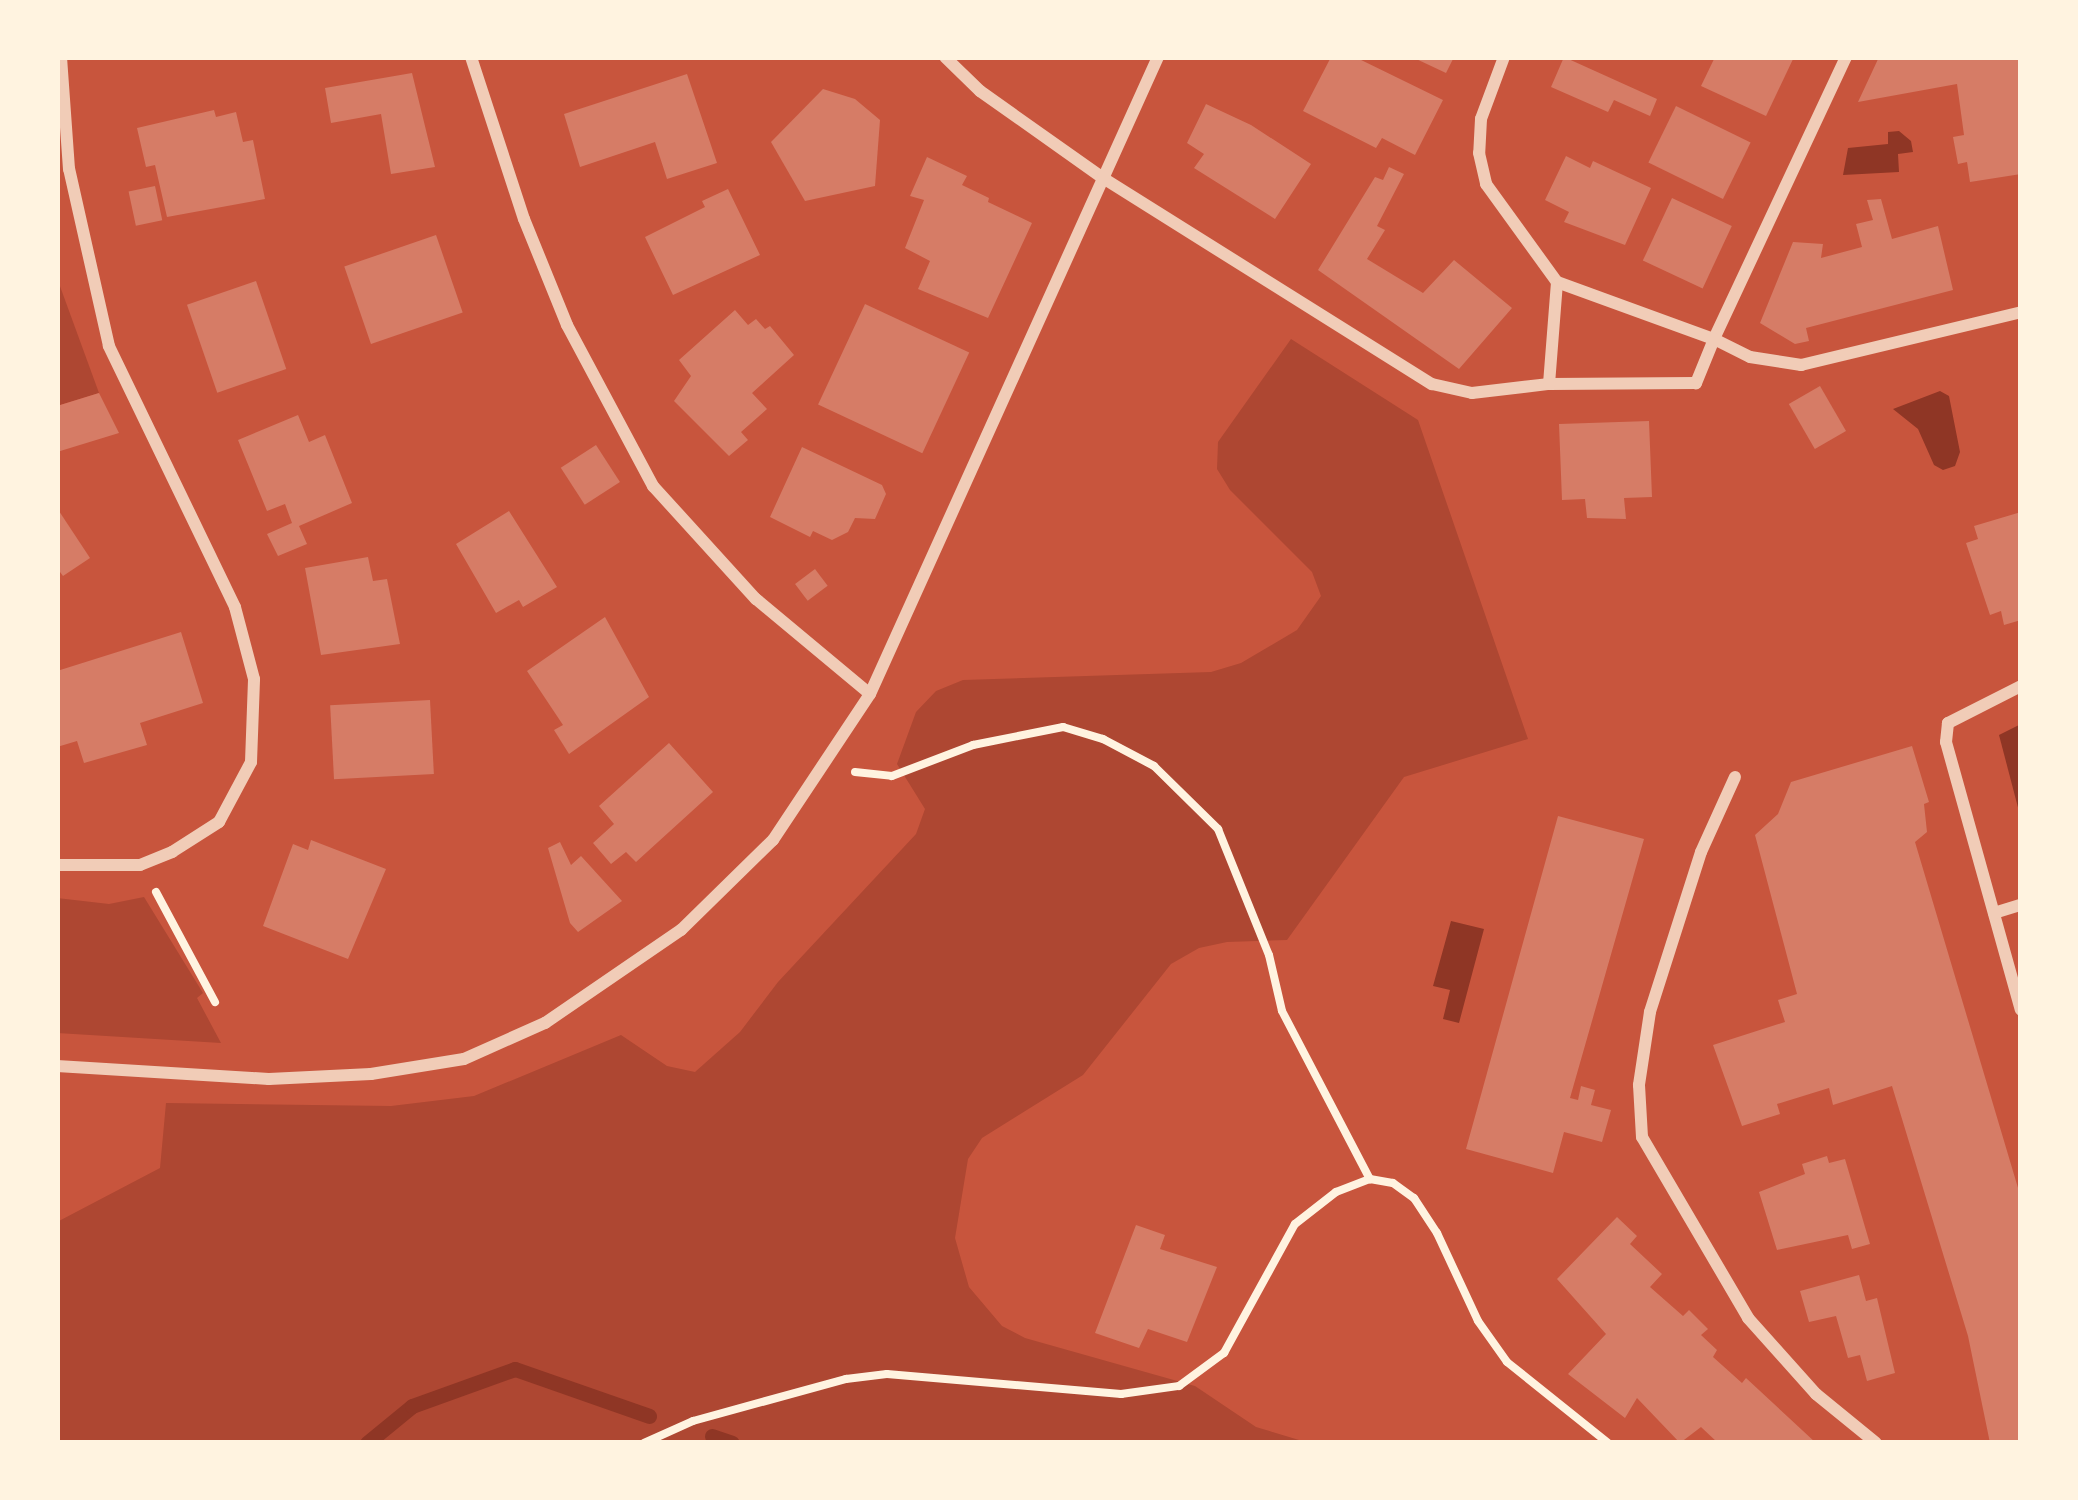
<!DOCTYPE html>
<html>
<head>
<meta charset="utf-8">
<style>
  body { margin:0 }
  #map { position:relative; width:2078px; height:1500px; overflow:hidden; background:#c8553d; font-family:Karla,sans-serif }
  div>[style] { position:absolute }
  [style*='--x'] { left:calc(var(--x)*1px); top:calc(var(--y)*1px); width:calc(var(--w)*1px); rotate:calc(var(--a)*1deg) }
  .green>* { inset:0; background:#ae4732 }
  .water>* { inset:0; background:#8f3625 }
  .stream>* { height:15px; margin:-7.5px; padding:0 7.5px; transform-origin:7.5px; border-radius:7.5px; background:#8f3625 }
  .building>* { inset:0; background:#d67c66; transform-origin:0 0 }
  .path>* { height:8px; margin:-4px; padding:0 4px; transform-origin:4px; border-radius:4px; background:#fff3e0 }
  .minor>* { height:12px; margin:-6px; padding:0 6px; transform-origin:6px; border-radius:6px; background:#f1ccb7 }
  span { translate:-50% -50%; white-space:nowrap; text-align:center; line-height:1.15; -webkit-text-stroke:9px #fff3e0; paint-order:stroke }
  .frame { position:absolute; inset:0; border:60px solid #fff3e0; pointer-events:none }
</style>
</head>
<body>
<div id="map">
  <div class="green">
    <div style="clip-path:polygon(57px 278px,99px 393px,57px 406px)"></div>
    <div style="clip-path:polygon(1291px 339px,1418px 420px,1528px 739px,1404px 777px,1287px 940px,1227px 942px,1199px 948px,1171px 964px,1083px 1075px,982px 1138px,968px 1159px,955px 1238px,969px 1287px,1002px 1326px,1025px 1338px,1195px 1386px,1256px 1427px,1309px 1443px,57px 1443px,57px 1222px,160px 1168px,166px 1103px,391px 1106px,474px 1096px,621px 1035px,667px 1066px,695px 1072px,740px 1032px,778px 982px,916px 834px,925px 809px,897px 764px,916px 712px,936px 691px,963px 680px,1211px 672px,1241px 663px,1297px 630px,1321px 596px,1312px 572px,1230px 490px,1217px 469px,1218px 442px)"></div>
    <div style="clip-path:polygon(144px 897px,203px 993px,197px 998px,221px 1043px,57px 1033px,57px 898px,109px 904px)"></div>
  </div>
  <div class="water">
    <div style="clip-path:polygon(1899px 131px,1911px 141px,1913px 152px,1898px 154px,1899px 172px,1843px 175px,1848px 148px,1888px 144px,1888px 132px)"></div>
    <div style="clip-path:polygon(1940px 391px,1949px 396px,1960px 452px,1955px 466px,1943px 470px,1934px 465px,1918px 429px,1893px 409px)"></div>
    <div style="clip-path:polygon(2021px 724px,2021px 819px,1999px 735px)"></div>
    <div style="clip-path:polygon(1451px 921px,1484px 929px,1459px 1023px,1443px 1019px,1450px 990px,1433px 986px)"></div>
  </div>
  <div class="stream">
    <div style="--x:712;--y:1436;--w:21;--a:19"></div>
    <div style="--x:367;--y:1443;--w:58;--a:-39.4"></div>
    <div style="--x:412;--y:1406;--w:109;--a:-19.8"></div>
    <div style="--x:515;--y:1369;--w:142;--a:19.3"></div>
  </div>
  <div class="building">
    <div style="clip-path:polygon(1331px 57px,1355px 57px,1443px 100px,1415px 155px,1382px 138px,1376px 148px,1303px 111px)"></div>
    <div style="clip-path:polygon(1412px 57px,1454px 57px,1446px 73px)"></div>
    <div style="clip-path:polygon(1564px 57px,1657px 99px,1650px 116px,1614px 100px,1608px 112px,1551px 87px)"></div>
    <div style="clip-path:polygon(1715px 57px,1794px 57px,1766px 116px,1701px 86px)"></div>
    <div style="clip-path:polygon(1879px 57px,2021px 57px,2021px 174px,1970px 182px,1967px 162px,1958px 164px,1953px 137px,1964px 135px,1957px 84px,1858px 102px)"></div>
    <div style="clip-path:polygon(412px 73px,435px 167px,391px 174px,381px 114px,331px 123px,325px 88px)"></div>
    <div style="clip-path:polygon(687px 74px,717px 163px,667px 179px,655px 142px,580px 167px,564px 114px)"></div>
    <div style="clip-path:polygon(823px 89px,855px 99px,880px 120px,875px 186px,805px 201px,771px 142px)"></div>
    <div style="clip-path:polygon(1206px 104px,1251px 125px,1311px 164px,1275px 219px,1194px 168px,1204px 154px,1187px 143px)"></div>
    <div style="left:1676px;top:106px;width:83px;height:63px;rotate:26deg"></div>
    <div style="clip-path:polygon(214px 110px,216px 117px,236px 112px,243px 142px,253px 140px,265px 199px,167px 217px,155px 165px,146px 167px,137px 128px)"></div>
    <div style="clip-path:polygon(1566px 156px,1590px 168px,1593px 161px,1651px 188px,1625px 245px,1564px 222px,1569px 212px,1545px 200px)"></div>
    <div style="clip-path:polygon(927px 157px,967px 176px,962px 185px,989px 198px,988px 202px,1032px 223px,988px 318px,918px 289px,930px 261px,905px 248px,924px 200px,910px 196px)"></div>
    <div style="clip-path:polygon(1389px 167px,1404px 174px,1377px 226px,1385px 230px,1367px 259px,1423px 293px,1454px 260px,1512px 308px,1459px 369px,1318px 270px,1375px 177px,1383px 180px)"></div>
    <div style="left:155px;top:186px;width:35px;height:27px;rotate:78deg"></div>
    <div style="clip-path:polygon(728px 189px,760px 255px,673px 295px,645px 237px,705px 207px,702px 201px)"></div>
    <div style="left:1672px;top:198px;width:66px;height:69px;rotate:25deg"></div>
    <div style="clip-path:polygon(1881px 199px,1892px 239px,1938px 226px,1953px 290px,1806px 328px,1809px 341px,1795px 344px,1760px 323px,1793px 242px,1823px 244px,1821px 258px,1862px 247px,1856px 224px,1873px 220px,1867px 200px)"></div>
    <div style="left:436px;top:235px;width:82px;height:97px;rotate:71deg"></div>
    <div style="left:256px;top:281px;width:93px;height:73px;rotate:71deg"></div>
    <div style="left:865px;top:304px;width:115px;height:111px;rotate:25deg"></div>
    <div style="clip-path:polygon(735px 310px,748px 325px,756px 319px,765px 329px,770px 326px,794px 355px,752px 393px,767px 409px,741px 432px,748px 440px,729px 456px,674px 401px,691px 376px,679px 360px)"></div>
    <div style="left:1820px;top:386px;width:52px;height:36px;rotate:60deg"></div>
    <div style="clip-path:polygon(99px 393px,119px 433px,57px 452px,57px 406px)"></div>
    <div style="clip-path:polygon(298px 415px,309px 442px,325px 435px,352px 503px,299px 526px,307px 544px,278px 556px,267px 534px,292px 523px,285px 504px,267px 511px,238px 440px)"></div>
    <div style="clip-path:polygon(1649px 421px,1652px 497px,1624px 498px,1626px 519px,1587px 518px,1585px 499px,1562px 500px,1559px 424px)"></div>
    <div style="left:596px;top:445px;width:44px;height:42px;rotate:57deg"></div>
    <div style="clip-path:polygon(802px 447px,882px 485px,886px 494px,875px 519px,855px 518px,848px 532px,832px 540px,813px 531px,810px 537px,770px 517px)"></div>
    <div style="clip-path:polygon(57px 508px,90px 558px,63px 576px,57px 568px)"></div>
    <div style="clip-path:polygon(509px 511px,557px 587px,523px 607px,519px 600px,496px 613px,456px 544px)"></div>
    <div style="clip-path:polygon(2021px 512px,2021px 620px,2004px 625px,2001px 611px,1990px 615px,1966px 543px,1978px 539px,1974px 526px)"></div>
    <div style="clip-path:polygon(368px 557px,373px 581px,387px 579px,400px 644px,321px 655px,305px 568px)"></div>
    <div style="left:815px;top:569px;width:21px;height:25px;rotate:53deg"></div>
    <div style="clip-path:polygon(605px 617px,649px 697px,569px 754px,554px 730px,563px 725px,527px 671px)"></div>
    <div style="clip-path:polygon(181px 632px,203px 703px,140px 723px,147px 745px,84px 763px,77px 741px,57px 747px,57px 671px)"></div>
    <div style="left:430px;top:700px;width:74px;height:100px;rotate:87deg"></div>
    <div style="clip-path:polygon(669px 743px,713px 792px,636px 862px,626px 852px,611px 864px,593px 843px,614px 824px,599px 806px)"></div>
    <div style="clip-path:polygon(1912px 746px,1929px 802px,1924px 804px,1927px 832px,1915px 842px,2021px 1198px,2021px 1443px,1990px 1443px,1968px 1336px,1892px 1086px,1833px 1105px,1829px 1088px,1777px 1104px,1780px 1114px,1742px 1126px,1713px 1045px,1785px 1022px,1778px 1000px,1797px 994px,1755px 835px,1778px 814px,1791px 782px)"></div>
    <div style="clip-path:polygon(1558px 816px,1644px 839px,1570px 1098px,1578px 1100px,1581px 1086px,1595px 1090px,1591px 1105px,1611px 1110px,1602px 1142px,1564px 1132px,1553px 1173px,1466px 1149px)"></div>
    <div style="clip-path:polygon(311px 840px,386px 869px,348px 959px,263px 926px,293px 844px,308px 850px)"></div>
    <div style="clip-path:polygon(560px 842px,571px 865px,581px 856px,622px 901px,578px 932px,570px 923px,548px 848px)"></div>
    <div style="clip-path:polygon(1827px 1156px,1829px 1163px,1845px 1159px,1870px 1244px,1852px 1249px,1848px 1235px,1777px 1250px,1759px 1192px,1805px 1174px,1802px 1164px)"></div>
    <div style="clip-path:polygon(1617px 1217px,1637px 1236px,1630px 1244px,1662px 1274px,1650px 1287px,1683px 1316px,1689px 1310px,1708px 1329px,1701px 1335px,1717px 1350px,1713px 1357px,1742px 1383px,1746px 1378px,1816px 1443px,1718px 1443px,1701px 1427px,1680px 1443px,1637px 1398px,1625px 1418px,1568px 1374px,1606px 1334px,1557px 1279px)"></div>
    <div style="clip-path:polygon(1136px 1225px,1165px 1235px,1160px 1249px,1217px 1267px,1187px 1342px,1148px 1329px,1139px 1348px,1095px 1333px)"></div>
    <div style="clip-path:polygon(1859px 1275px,1866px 1301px,1877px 1298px,1895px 1373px,1867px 1381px,1860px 1355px,1848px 1358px,1836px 1316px,1809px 1322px,1800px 1291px)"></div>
  </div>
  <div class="path">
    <div style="--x:855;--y:772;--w:37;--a:6"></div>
    <div style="--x:892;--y:776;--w:87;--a:-20.9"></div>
    <div style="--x:973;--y:745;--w:92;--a:-11.3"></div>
    <div style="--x:1063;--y:727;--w:42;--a:16.7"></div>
    <div style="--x:1103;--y:739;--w:58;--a:27.9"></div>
    <div style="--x:1154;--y:766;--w:90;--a:44.5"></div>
    <div style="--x:1218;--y:829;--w:136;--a:68"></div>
    <div style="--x:1269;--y:955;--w:57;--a:76.9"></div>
    <div style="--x:1282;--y:1011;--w:190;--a:62.4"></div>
    <div style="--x:156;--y:892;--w:125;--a:61.8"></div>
    <div style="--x:644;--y:1443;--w:54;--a:-24.2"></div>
    <div style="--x:693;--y:1421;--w:159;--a:-15.4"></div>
    <div style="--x:846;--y:1379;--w:41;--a:-7"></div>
    <div style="--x:887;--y:1374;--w:235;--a:4.9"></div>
    <div style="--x:1121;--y:1394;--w:59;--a:-7.9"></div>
    <div style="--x:1179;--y:1386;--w:56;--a:-36.3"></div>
    <div style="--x:1224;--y:1353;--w:147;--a:-61.2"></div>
    <div style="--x:1295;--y:1224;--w:52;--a:-38"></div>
    <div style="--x:1336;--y:1192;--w:36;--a:-21"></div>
    <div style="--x:1370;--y:1179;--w:23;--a:10"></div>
    <div style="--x:1393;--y:1183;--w:26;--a:36"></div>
    <div style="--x:1414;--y:1198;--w:42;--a:56.7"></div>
    <div style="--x:1437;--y:1233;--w:97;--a:65"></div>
    <div style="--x:1478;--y:1321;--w:50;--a:54.7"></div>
    <div style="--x:1507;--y:1362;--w:129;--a:38.7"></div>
  </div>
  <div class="minor">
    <div style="--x:471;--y:57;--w:170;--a:71.9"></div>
    <div style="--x:524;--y:219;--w:114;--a:67.9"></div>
    <div style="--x:567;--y:325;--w:183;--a:61.9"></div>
    <div style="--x:653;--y:486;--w:153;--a:47.7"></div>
    <div style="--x:756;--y:599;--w:148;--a:39.8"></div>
    <div style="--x:945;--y:57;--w:49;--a:44.2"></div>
    <div style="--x:980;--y:91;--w:151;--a:35.3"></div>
    <div style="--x:1103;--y:178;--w:388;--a:32.1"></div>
    <div style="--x:1432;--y:384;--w:41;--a:12.7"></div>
    <div style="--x:1472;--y:393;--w:78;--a:-6.7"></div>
    <div style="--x:1504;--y:57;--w:66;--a:110.4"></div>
    <div style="--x:1481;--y:119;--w:34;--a:93"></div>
    <div style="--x:1479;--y:153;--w:32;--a:77"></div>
    <div style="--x:1486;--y:184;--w:121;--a:54.1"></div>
    <div style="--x:1846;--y:57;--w:311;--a:115.1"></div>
    <div style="--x:1714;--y:339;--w:40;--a:26.6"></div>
    <div style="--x:1750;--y:357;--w:52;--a:8.9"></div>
    <div style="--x:1801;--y:365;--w:226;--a:-13.5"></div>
    <div style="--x:1557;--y:282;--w:167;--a:20"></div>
    <div style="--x:1714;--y:339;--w:48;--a:112.2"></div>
    <div style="--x:1696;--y:383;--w:147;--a:179.6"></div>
    <div style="--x:1549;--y:384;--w:102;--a:-85.5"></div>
    <div style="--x:2021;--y:686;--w:82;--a:153.1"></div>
    <div style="--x:1948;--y:723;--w:19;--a:96"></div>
    <div style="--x:1946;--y:742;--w:278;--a:74.4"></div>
    <div style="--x:1735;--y:777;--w:82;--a:114.4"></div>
    <div style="--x:1701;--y:852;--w:168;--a:107.7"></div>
    <div style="--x:1650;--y:1012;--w:74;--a:98.6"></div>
    <div style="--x:1639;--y:1085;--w:52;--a:86.7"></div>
    <div style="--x:1642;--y:1137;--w:210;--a:59.6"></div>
    <div style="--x:1748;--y:1318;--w:102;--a:48.2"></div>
    <div style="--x:1816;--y:1394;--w:77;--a:39.2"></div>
    <div style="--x:57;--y:865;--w:83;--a:0"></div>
    <div style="--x:140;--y:865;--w:35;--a:-22"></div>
    <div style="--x:172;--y:852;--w:56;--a:-32.6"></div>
    <div style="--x:219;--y:822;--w:68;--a:-61.9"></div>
    <div style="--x:251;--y:762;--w:83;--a:-87.9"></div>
    <div style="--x:254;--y:679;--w:74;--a:-104.8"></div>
    <div style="--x:235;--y:607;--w:290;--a:-115.8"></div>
    <div style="--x:109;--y:346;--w:181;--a:-102.7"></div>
    <div style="--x:69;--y:169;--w:112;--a:-94.1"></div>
    <div style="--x:1994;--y:913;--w:28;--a:-17"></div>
    <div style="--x:57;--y:1066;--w:212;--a:3.5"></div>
    <div style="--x:269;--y:1079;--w:102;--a:-2.8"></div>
    <div style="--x:371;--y:1074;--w:94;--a:-9.2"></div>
    <div style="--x:464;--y:1059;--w:89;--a:-24"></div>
    <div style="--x:545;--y:1023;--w:165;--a:-34.4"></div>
    <div style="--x:681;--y:930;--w:129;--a:-44.4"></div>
    <div style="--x:773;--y:840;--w:175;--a:-56.4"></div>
    <div style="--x:870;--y:694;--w:699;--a:-65.67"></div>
  </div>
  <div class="frame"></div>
</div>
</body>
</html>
